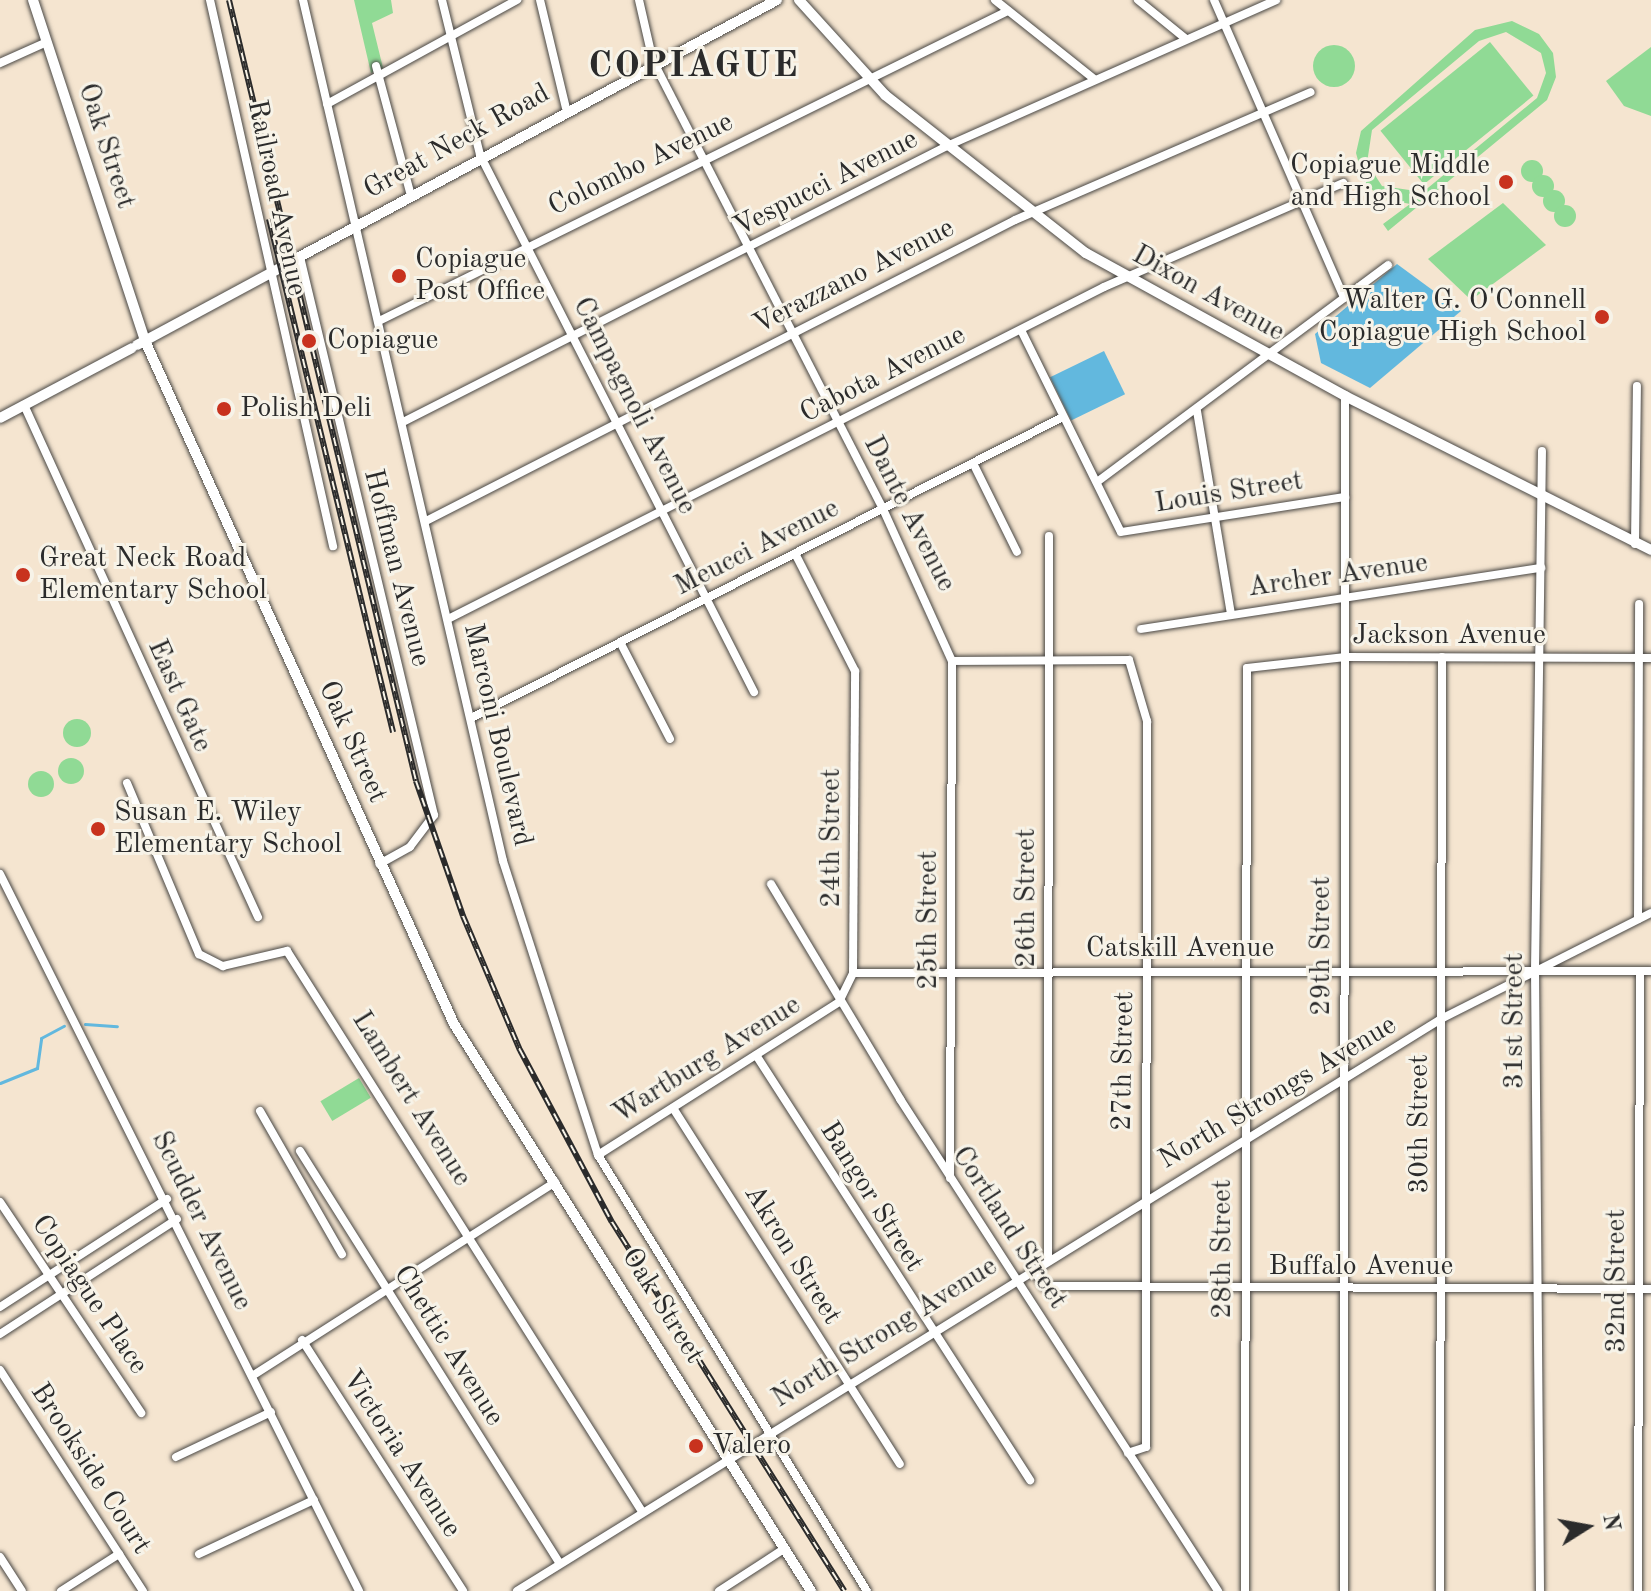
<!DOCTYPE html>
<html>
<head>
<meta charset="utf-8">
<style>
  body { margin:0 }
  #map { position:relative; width:1651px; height:1591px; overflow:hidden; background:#f5e5d0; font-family:"Old Standard TT",serif }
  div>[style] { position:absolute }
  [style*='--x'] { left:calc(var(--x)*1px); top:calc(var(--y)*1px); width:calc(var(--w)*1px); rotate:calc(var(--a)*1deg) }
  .green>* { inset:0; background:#90da95; transform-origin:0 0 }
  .round { border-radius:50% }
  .water>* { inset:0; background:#62b8de; transform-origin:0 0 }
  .stream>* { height:3px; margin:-1.5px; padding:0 1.5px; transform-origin:1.5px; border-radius:1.5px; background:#62b8de }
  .roads { filter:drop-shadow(0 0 2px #494744) drop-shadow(0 0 2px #494744) }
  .minor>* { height:8px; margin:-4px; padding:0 4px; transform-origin:4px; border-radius:4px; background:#fff }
  .major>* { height:10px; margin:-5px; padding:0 5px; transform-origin:5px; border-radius:5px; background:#fff }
  .rail>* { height:6px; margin-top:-3px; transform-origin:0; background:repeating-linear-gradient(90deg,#f7f3e8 0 9px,#2b2b2b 0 18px); box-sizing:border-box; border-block:2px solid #2b2b2b }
  .dots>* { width:22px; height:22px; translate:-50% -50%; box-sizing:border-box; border:4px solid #f7f3e8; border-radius:50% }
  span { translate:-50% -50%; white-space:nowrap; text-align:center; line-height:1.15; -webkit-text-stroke:6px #f7f3e8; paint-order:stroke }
  .street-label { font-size:28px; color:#2b2b2b }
  .poi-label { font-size:28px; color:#2b2b2b }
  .right { translate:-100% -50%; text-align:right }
  .left { translate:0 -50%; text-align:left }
  .district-label { font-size:36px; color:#2b2b2b; font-weight:700; letter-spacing:2px }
  .north { position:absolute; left:1547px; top:1487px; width:80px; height:80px; -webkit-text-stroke:6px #f7f3e8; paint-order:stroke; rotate:79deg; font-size:22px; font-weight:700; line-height:32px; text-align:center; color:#2b2b2b }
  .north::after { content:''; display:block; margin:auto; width:28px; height:36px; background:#2b2b2b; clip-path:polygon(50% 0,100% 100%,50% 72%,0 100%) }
</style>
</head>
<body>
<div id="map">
  <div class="green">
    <div style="clip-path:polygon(354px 0,391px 0,393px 13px,372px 23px,383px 68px,371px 73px)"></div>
    <div style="clip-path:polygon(evenodd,1512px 21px,1539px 34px,1553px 53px,1556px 77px,1547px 100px,1388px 231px,1383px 224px,1410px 204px,1381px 198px,1364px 182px,1356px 153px,1361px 131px,1475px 30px,1512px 21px,1506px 32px,1541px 53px,1546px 73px,1537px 98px,1423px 192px,1382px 186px,1367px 163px,1372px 130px,1479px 41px,1506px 32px)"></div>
    <div style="left:1490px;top:42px;width:69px;height:141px;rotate:51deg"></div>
    <div class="round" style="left:1313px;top:45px;width:42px;height:42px"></div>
    <div style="clip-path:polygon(1651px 47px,1651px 116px,1624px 106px,1606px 81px)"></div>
    <div class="round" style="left:1521px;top:160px;width:22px;height:22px"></div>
    <div class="round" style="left:1532px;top:175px;width:22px;height:22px"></div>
    <div class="round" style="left:1543px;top:190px;width:22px;height:22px"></div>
    <div style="clip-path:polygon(1503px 203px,1546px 245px,1471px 300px,1428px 259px)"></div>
    <div class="round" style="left:1554px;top:205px;width:22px;height:22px"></div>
    <div class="round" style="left:63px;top:719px;width:28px;height:28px"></div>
    <div class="round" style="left:58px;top:758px;width:26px;height:26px"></div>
    <div class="round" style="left:28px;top:771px;width:26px;height:26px"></div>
    <div style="left:359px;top:1078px;width:23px;height:45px;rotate:59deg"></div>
  </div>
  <div class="water">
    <div style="clip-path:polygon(1397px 264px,1461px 311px,1370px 388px,1321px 363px,1315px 334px)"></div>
    <div style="left:1104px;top:351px;width:48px;height:60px;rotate:64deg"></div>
  </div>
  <div class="stream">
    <div style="--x:85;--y:1024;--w:32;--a:4"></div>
    <div style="--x:0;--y:1083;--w:40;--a:-22"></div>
    <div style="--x:37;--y:1068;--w:30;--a:-82"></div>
    <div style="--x:41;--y:1038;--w:26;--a:-28"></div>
  </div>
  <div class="roads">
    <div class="minor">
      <div style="--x:210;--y:0;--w:560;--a:77.3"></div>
      <div style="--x:303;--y:0;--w:884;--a:76.92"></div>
      <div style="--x:503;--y:861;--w:309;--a:72.1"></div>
      <div style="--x:598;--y:1155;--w:512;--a:58.33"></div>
      <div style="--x:442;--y:0;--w:160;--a:76.2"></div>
      <div style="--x:480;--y:155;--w:603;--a:62.97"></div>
      <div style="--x:540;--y:0;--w:111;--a:76.5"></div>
      <div style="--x:639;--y:0;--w:63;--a:77.1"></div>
      <div style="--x:653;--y:61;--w:504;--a:62.82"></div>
      <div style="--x:883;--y:509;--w:167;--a:65.6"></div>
      <div style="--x:952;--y:661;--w:517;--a:90.22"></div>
      <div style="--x:995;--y:0;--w:127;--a:38.6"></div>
      <div style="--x:1138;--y:0;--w:62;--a:39.1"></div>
      <div style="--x:1214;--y:0;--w:325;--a:66.4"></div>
      <div style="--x:0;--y:63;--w:51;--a:-24.1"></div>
      <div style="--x:376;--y:66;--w:135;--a:74.9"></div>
      <div style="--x:327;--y:104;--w:217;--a:-28.7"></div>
      <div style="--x:300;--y:257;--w:574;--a:76.5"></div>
      <div style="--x:434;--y:815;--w:40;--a:127"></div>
      <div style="--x:410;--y:847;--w:35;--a:151"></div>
      <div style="--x:381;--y:320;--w:699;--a:-26.24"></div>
      <div style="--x:1021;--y:330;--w:225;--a:63.7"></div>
      <div style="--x:1121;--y:532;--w:227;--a:-8.9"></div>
      <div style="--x:24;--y:405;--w:563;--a:65.44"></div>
      <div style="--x:1197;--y:411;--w:206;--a:80.5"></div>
      <div style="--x:403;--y:422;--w:610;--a:-26.9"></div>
      <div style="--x:947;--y:146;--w:360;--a:-23.9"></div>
      <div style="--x:973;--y:463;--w:99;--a:63.7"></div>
      <div style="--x:1097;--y:482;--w:363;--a:-36.7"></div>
      <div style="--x:426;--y:521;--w:661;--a:-27.07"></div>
      <div style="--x:1015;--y:220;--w:322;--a:-23.4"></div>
      <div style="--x:1635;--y:544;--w:158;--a:-89.3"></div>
      <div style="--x:448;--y:619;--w:735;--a:-26.84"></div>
      <div style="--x:1104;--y:287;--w:261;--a:-23.5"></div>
      <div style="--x:1141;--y:629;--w:405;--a:-8.7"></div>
      <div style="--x:620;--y:642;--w:109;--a:62.7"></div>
      <div style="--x:952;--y:661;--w:177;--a:-0.3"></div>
      <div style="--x:1129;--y:660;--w:64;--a:73.6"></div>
      <div style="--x:1147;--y:721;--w:726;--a:90.08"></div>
      <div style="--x:1146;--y:1447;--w:19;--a:162"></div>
      <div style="--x:471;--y:718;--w:664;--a:-26.95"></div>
      <div style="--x:127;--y:783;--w:186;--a:67.2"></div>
      <div style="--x:199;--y:954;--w:27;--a:27"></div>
      <div style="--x:223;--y:966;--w:66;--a:-13.2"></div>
      <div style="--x:287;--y:951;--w:662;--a:57.65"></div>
      <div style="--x:0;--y:874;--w:802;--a:63.4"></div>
      <div style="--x:771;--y:884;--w:251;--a:59"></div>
      <div style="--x:900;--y:1099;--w:586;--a:57.12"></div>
      <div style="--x:1638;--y:919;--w:315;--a:-89.8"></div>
      <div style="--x:853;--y:973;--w:798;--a:-0.14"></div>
      <div style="--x:756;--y:1055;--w:506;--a:57.19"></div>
      <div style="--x:673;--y:1108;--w:422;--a:57.5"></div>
      <div style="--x:260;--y:1111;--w:165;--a:60.2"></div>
      <div style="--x:300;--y:1151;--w:487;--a:57.8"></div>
      <div style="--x:598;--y:1155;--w:285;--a:-32.4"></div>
      <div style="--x:839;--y:1002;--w:32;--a:-64"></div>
      <div style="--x:853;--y:973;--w:302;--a:-89.6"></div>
      <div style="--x:855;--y:671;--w:132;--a:-117"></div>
      <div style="--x:0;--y:1202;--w:254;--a:56.2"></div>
      <div style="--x:1048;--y:1259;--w:723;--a:-89.92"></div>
      <div style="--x:1032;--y:1268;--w:22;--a:56"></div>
      <div style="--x:1044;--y:1286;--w:607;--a:0.28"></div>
      <div style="--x:0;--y:1307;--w:199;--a:-32.9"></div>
      <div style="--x:0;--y:1334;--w:211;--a:-33"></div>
      <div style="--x:302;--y:1340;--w:298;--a:57.3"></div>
      <div style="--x:0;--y:1370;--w:263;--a:57.1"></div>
      <div style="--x:252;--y:1376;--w:360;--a:-32.6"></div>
      <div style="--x:176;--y:1457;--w:105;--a:-25.3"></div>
      <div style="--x:199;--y:1554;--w:127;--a:-25.2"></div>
      <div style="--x:0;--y:1557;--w:40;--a:57.1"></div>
      <div style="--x:61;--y:1591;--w:69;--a:-32.5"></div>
      <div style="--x:517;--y:1591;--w:1087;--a:-31.76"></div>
      <div style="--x:1441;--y:1019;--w:235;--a:-26.8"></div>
      <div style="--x:719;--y:1591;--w:77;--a:-32.9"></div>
      <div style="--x:1245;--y:1591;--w:923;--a:-89.88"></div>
      <div style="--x:1247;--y:668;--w:99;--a:-6.4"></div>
      <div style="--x:1345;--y:657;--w:306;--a:0.2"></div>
      <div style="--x:1344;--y:1591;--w:1195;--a:-89.95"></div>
      <div style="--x:1440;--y:1591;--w:934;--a:-89.88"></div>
      <div style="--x:1540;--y:1591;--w:621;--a:-90.46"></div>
      <div style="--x:1535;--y:970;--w:519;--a:-89.23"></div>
      <div style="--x:1638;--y:1591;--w:620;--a:-89.82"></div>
    </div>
    <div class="major">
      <div style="--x:33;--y:0;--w:359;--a:71.8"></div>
      <div style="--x:145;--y:341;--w:750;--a:65.66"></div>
      <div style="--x:454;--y:1024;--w:670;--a:57.8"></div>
      <div style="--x:799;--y:0;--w:128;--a:47.8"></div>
      <div style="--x:885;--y:95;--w:256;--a:38.2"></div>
      <div style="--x:1086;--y:253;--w:296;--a:28.9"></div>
      <div style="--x:1345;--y:396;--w:343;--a:26.7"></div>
      <div style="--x:290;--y:262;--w:553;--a:-28.28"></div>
      <div style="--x:137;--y:345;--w:165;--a:-28.3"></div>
      <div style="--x:0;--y:418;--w:149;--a:-27.9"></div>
    </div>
  </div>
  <div class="rail">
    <div style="--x:229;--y:0;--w:803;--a:76.53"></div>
    <div style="--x:416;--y:781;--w:143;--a:70.8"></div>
    <div style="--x:463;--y:916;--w:146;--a:67"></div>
    <div style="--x:520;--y:1050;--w:195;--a:61.9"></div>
    <div style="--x:612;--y:1222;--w:436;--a:57.8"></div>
    <div style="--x:269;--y:219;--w:528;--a:76.41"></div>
  </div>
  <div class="dots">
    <div style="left:1506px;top:182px;background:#c8321e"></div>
    <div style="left:399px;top:276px;background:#c8321e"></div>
    <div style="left:1602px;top:317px;background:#c8321e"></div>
    <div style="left:309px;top:341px;background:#c8321e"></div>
    <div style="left:224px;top:409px;background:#c8321e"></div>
    <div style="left:23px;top:575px;background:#c8321e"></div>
    <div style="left:98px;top:829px;background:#c8321e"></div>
    <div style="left:696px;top:1446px;background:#c8321e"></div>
  </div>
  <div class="street-label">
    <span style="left:457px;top:142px;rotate:-29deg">Great Neck Road</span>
    <span style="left:106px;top:146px;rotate:72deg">Oak Street</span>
    <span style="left:641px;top:165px;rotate:-26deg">Colombo Avenue</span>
    <span style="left:826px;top:184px;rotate:-27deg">Vespucci Avenue</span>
    <span style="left:276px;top:198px;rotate:78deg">Railroad Avenue</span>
    <span style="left:854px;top:277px;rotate:-27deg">Verazzano Avenue</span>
    <span style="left:1208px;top:294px;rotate:29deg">Dixon Avenue</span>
    <span style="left:883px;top:375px;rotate:-27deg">Cabota Avenue</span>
    <span style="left:634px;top:406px;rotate:63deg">Campagnoli Avenue</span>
    <span style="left:1229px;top:493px;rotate:-9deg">Louis Street</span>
    <span style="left:909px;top:514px;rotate:63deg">Dante Avenue</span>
    <span style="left:757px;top:548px;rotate:-27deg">Meucci Avenue</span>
    <span style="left:396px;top:568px;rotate:76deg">Hoffman Avenue</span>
    <span style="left:1338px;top:576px;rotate:-8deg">Archer Avenue</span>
    <span style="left:1449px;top:636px">Jackson Avenue</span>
    <span style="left:179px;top:696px;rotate:66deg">East Gate</span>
    <span style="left:497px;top:735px;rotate:77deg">Marconi Boulevard</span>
    <span style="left:352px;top:742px;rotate:66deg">Oak Street</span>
    <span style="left:832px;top:838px;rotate:-90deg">24th Street</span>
    <span style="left:1027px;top:898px;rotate:-90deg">26th Street</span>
    <span style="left:929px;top:920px;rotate:-90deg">25th Street</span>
    <span style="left:1322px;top:946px;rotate:-90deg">29th Street</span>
    <span style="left:1180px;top:949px">Catskill Avenue</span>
    <span style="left:1515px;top:1021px;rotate:-90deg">31st Street</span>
    <span style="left:707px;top:1060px;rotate:-32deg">Wartburg Avenue</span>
    <span style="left:1124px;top:1061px;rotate:-89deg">27th Street</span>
    <span style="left:1278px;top:1093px;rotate:-31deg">North Strongs Avenue</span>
    <span style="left:411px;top:1099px;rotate:58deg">Lambert Avenue</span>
    <span style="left:1420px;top:1124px;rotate:-90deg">30th Street</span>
    <span style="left:871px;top:1197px;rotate:58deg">Bangor Street</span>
    <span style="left:201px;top:1221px;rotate:64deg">Scudder Avenue</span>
    <span style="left:1009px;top:1228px;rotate:57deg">Cortland Street</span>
    <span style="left:1223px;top:1249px;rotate:-90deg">28th Street</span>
    <span style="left:792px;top:1255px;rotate:58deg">Akron Street</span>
    <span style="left:1361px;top:1267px">Buffalo Avenue</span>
    <span style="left:1617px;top:1281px;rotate:-90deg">32nd Street</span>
    <span style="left:89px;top:1295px;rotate:56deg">Copiague Place</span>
    <span style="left:662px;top:1306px;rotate:58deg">Oak Street</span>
    <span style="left:885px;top:1333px;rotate:-32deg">North Strong Avenue</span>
    <span style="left:448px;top:1346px;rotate:58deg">Chettic Avenue</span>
    <span style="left:401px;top:1454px;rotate:57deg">Victoria Avenue</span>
    <span style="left:90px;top:1469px;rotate:57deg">Brookside Court</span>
  </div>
  <div class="poi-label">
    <span class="right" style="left:1490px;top:182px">Copiague Middle<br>and High School</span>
    <span class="left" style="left:415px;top:276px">Copiague<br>Post Office</span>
    <span class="right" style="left:1586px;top:317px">Walter G. O'Connell<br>Copiague High School</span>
    <span class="left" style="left:327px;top:341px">Copiague</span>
    <span class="left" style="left:240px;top:409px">Polish Deli</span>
    <span class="left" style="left:39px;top:575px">Great Neck Road<br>Elementary School</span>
    <span class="left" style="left:114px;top:829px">Susan E. Wiley<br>Elementary School</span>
    <span class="left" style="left:712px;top:1446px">Valero</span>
  </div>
  <div class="district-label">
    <span style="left:694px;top:68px">COPIAGUE</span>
  </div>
  <div class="north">N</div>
</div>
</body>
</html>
